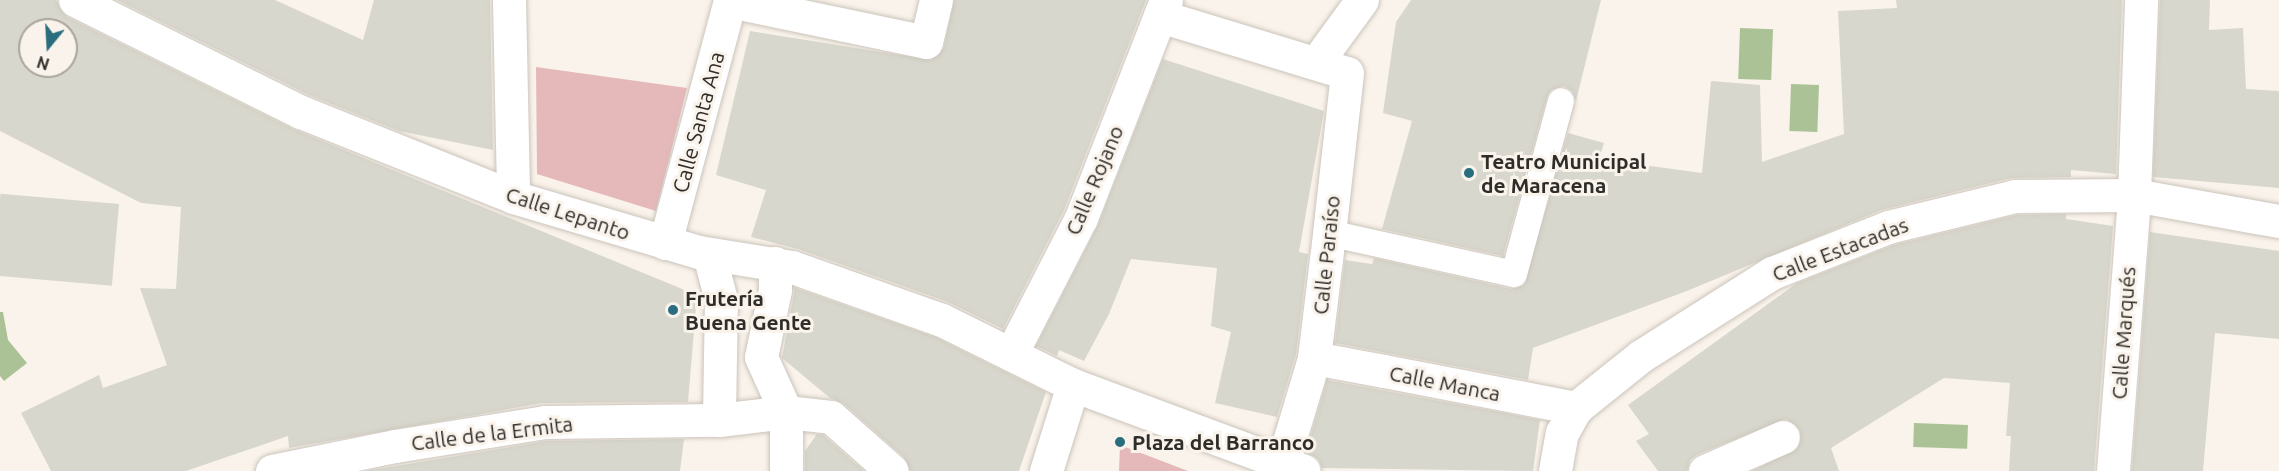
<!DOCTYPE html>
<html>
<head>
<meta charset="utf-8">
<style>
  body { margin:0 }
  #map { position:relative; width:2279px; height:471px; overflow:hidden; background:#faf3eb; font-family:Ubuntu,sans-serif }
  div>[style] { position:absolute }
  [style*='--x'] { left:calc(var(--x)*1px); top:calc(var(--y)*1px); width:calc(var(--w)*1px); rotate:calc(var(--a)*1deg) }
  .green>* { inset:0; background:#e5b8ba }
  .water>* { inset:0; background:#abc297; transform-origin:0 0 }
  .building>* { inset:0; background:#d8d7cd; transform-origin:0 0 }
  .roads { filter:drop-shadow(0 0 2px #cac4bb) drop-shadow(0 0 2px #cac4bb) }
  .service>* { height:26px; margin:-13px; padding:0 13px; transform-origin:13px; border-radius:13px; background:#fff }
  .pedestrian>* { height:33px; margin:-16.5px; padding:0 16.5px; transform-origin:16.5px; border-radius:16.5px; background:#fff }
  .minor>* { height:33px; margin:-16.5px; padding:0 16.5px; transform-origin:16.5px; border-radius:16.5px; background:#fff }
  .dots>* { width:16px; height:16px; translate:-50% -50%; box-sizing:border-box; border:3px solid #faf3eb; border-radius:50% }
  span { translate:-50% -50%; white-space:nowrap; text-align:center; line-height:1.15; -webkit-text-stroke:6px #faf3eb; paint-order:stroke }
  .street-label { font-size:21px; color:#2f2d2a }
  .poi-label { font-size:21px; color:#2f2d2a; font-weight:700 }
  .left { translate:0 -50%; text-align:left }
  .north { position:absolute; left:18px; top:18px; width:60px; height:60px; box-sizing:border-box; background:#faf3eb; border:2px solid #a9a49e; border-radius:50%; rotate:198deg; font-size:16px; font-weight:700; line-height:24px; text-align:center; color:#2f2d2a }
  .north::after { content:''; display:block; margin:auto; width:21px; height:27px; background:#296d7e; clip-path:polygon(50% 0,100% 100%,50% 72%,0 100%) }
</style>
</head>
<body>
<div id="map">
  <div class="green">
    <div style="clip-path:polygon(536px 67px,687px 88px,656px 211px,537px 174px)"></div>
    <div style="clip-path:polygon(1120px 445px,1188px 471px,1119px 471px)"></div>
  </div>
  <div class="water">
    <div style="left:1740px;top:28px;width:33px;height:51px;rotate:2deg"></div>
    <div style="left:1791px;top:84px;width:28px;height:47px;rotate:2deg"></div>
    <div style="clip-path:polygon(0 312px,3px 312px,8px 340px,27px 363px,4px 381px,0 376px)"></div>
    <div style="left:1914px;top:423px;width:54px;height:24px;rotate:2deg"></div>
  </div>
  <div class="building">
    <div style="clip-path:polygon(evenodd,0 0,56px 0,67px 17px,293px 129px,697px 295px,688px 402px,542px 403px,289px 448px,288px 436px,186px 471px,51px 471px,21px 413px,99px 375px,103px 388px,167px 365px,140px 288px,176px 289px,181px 207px,141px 203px,0 131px,0 0,30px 30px,66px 30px,66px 66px,30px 66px,30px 30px)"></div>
    <div style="clip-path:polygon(117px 0,275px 0,363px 40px,374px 0,490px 0,493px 150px,399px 131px,309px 95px)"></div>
    <div style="clip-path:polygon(954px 0,1146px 0,1064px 210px,1003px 329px,948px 302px,798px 249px,751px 237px,766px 190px,716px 175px,750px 31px,931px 60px,944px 47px)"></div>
    <div style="clip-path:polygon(1411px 0,1601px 0,1576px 101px,1572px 91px,1564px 86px,1551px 90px,1547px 97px,1503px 256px,1382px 229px,1412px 121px,1383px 113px,1396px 22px)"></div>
    <div style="clip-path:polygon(1896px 0,2122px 0,2116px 174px,2071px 170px,2071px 177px,2011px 178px,1881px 210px,1687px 291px,1533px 348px,1528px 380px,1335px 343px,1345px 260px,1372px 264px,1374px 258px,1511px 289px,1524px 285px,1568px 133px,1604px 143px,1599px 159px,1702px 173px,1711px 81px,1760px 85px,1762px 162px,1844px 134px,1838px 11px,1897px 8px)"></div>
    <div style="clip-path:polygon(2160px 0,2210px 0,2209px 30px,2243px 28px,2246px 89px,2279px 91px,2279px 188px,2153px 177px)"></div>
    <div style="clip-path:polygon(1163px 59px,1324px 111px,1299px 252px,1308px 254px,1296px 354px,1277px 417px,1215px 403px,1231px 332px,1211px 326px,1217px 268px,1131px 259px,1109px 314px,1084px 361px,1059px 350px,1057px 356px,1036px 346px,1098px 225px)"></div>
    <div style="left:119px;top:204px;width:82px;height:119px;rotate:95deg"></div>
    <div style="clip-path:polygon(2066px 214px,2066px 219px,2113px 226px,2094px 471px,2009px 471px,2011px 436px,2006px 436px,2010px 383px,1944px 378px,1831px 448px,1839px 471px,1752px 471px,1798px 448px,1800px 430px,1786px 419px,1698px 454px,1690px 460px,1687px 471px,1658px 471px,1636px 441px,1649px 434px,1628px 405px,1797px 283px,1894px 245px,2017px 215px)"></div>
    <div style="clip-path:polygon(2150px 232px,2279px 251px,2279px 339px,2215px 333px,2203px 471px,2132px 471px)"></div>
    <div style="clip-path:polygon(795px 288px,935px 337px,1046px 392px,1019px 471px,910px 471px,904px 457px,843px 403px,830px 398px,782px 358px)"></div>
    <div style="clip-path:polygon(1327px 380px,1540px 420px,1533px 471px,1322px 468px,1318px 459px,1306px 452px)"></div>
    <div style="clip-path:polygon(817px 434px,823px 435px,864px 471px,805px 471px,805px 451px)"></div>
    <div style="clip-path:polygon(684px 439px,680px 471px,366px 471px,547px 441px)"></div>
  </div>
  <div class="roads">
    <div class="service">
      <div style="--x:1329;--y:233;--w:189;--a:12.5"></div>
      <div style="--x:1514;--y:274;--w:179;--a:-74.8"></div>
    </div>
    <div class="pedestrian">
      <div style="--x:1314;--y:358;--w:71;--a:10.5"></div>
      <div style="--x:1282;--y:465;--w:112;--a:-73.3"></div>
      <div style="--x:1314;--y:358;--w:100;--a:-83.1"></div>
    </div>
    <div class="minor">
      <div style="--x:75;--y:0;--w:252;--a:26.4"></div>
      <div style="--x:301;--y:112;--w:228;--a:21.8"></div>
      <div style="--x:513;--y:197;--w:194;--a:16.5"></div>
      <div style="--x:699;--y:252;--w:94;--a:9.2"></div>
      <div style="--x:792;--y:267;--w:159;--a:19.5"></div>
      <div style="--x:942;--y:320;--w:146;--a:26.4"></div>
      <div style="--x:1073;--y:385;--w:246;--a:20.4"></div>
      <div style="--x:509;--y:0;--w:197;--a:88.8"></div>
      <div style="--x:730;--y:1;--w:200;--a:11.8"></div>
      <div style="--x:926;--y:42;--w:43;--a:-76.6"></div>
      <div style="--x:1160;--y:16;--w:195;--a:17"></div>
      <div style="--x:1347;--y:73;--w:187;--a:96.4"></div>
      <div style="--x:1316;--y:63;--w:78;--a:-53.9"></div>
      <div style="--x:665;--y:243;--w:252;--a:-75"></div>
      <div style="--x:709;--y:254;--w:48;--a:75.4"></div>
      <div style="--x:721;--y:300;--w:120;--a:91"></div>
      <div style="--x:775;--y:263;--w:27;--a:90"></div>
      <div style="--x:775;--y:290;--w:68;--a:101.8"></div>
      <div style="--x:761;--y:357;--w:60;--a:65.6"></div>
      <div style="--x:786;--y:412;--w:59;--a:90"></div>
      <div style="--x:1011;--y:354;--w:153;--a:-62.8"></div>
      <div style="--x:1081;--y:218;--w:234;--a:-68.7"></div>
      <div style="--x:1384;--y:371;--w:196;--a:10.9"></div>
      <div style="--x:272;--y:471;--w:126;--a:-11.5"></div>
      <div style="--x:395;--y:446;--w:152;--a:-9.1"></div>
      <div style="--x:545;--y:422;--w:174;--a:-0.7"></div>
      <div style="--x:719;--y:420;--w:67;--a:-6.8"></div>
      <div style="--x:786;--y:412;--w:45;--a:6.3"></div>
      <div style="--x:831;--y:417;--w:81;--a:41.5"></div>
      <div style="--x:1046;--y:471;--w:90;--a:-72.6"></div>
      <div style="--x:1555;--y:471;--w:39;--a:-80"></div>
      <div style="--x:1562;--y:433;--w:29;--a:-61"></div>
      <div style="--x:1576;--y:408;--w:83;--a:-38.7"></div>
      <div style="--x:1641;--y:356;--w:155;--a:-32.4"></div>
      <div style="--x:1772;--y:273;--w:125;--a:-21.6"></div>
      <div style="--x:1888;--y:227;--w:131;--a:-13.7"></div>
      <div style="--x:2015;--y:196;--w:119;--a:-0.5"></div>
      <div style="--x:2134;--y:195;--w:147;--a:10.2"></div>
      <div style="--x:1705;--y:471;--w:85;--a:-23.6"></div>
      <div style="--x:2113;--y:471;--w:277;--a:-85.6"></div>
      <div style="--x:2134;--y:195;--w:195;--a:-87.9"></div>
    </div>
  </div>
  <div class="dots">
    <div style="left:1469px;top:173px;background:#296d7e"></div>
    <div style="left:673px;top:310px;background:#296d7e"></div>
    <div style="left:1120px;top:442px;background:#296d7e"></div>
  </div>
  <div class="street-label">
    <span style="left:698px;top:122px;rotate:-75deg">Calle Santa Ana</span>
    <span style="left:1094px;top:180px;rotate:-67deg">Calle Rojano</span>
    <span style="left:568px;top:213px;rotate:18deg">Calle Lepanto</span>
    <span style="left:1840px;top:249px;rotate:-21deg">Calle Estacadas</span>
    <span style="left:1326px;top:255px;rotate:-84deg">Calle Paraíso</span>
    <span style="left:2123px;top:333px;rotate:-86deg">Calle Marqués</span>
    <span style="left:1445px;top:383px;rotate:11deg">Calle Manca</span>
    <span style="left:492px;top:433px;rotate:-7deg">Calle de la Ermita</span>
  </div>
  <div class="poi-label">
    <span class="left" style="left:1481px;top:173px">Teatro Municipal<br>de Maracena</span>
    <span class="left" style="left:685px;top:310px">Frutería<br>Buena Gente</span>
    <span class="left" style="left:1132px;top:442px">Plaza del Barranco</span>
  </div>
  <div class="north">N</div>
</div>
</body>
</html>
